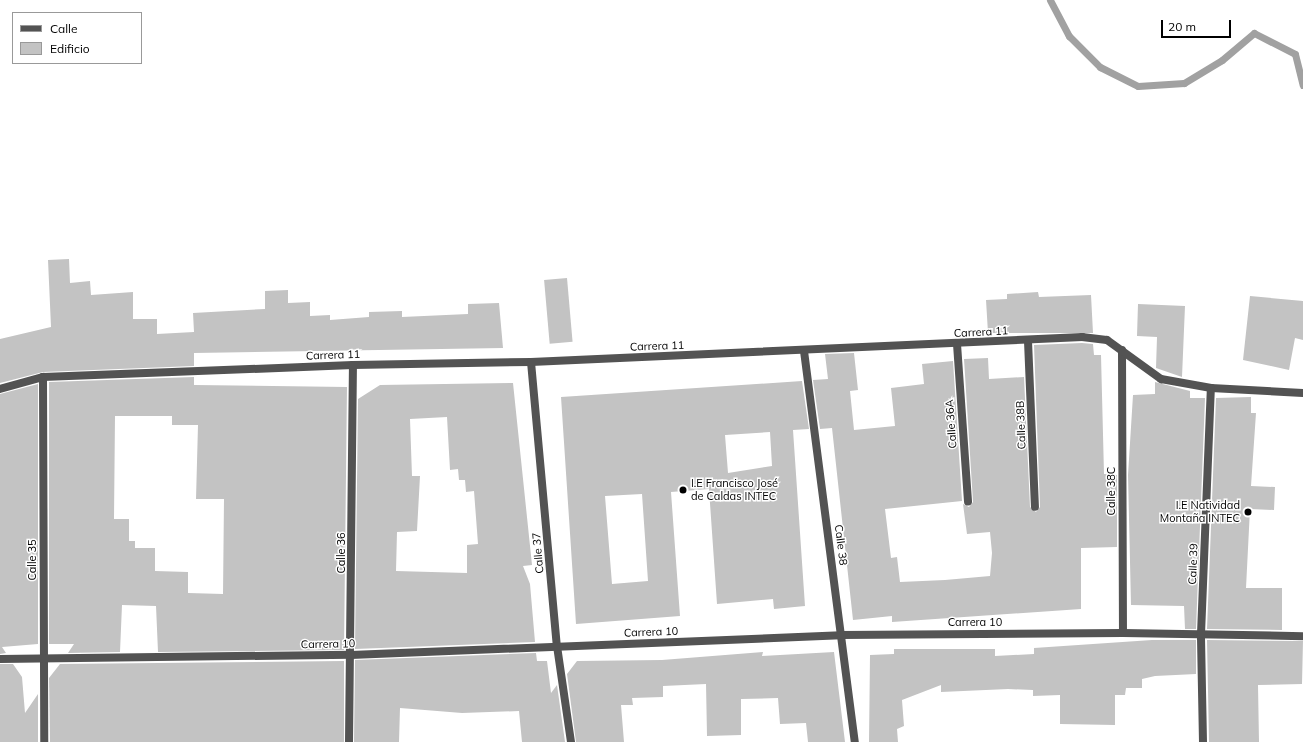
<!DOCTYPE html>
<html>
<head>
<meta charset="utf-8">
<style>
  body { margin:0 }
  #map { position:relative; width:1303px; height:742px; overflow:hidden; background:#fff; font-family:Mulish,sans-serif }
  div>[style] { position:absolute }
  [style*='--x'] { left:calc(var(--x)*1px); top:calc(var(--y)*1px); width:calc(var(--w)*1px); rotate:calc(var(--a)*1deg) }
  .stream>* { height:7px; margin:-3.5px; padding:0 3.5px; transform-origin:3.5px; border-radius:3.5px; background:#a1a1a1 }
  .building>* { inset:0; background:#c3c3c3; transform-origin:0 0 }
  .minor>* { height:8px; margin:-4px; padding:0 4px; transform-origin:4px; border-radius:4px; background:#535353 }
  .dots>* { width:11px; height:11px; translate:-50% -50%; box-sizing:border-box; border:2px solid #fff; border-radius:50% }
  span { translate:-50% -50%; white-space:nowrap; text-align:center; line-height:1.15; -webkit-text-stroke:3px #fff; paint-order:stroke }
  .street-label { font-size:11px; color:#000 }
  .poi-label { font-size:11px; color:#000 }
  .left { translate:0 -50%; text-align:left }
  .right { translate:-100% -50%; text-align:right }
  .legend { position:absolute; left:12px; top:12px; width:130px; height:52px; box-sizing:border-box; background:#fff; border:1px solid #999; margin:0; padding:5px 7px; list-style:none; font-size:12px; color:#000 }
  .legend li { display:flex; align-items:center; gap:8px; height:20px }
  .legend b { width:20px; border:1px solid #999 }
  .scale { position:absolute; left:1161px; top:20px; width:70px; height:18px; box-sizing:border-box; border:2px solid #000; border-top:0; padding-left:5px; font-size:12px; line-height:14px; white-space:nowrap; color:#000; -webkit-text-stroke:3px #fff; paint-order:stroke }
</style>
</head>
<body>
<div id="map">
  <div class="stream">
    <div style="--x:1050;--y:0;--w:41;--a:62.2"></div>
    <div style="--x:1069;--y:36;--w:44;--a:45"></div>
    <div style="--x:1100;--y:67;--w:42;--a:26.6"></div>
    <div style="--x:1138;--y:86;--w:46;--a:-3.7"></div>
    <div style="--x:1184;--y:83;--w:44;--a:-31.2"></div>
    <div style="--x:1222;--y:60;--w:42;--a:-40.2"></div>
    <div style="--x:1254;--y:33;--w:46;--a:27.1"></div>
    <div style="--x:1295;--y:54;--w:32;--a:76"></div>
  </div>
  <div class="building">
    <div style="clip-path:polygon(69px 259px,70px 283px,90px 281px,91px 295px,133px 292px,133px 319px,157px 319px,157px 334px,194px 332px,193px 313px,265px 309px,265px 291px,288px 290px,288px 303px,310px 302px,310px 316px,330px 315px,330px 320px,369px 317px,369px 312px,402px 311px,402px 317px,468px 314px,468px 304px,499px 303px,503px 348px,194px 353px,194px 366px,43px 372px,0 383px,0 339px,51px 327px,48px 260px)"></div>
    <div style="left:567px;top:278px;width:64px;height:23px;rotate:85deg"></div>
    <div style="clip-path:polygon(1038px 292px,1039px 297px,1091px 295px,1093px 333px,988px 333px,986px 300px,1007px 299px,1007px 294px)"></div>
    <div style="clip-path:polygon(1250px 296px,1303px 301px,1303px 340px,1295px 338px,1289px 370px,1243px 360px)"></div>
    <div style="clip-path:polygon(1138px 304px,1185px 306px,1182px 377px,1156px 368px,1157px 337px,1137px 336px)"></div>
    <div style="clip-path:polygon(1082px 343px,1093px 344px,1094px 355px,1101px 355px,1104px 474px,1117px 475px,1117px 547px,1081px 548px,1081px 609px,892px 622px,892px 616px,853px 620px,832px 428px,820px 429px,813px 380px,828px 379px,825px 354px,854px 353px,858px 390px,850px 391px,854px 430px,895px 426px,891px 388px,924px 384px,922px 364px,953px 361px,962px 501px,885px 509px,891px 558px,897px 557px,900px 582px,945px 580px,990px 576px,992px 553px,990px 532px,967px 534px,963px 504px,969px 507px,973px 502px,964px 359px,988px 358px,989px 379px,1024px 377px,1030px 507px,1036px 512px,1040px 507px,1034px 345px)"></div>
    <div style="clip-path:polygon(evenodd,194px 377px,194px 385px,347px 387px,344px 650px,158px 652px,156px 606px,122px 605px,120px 652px,68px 653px,74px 644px,49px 644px,49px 382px,194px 377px,115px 416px,172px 416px,172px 425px,198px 425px,196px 499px,224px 499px,223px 594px,188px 593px,188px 572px,155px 571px,155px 548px,135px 548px,135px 541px,129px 541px,129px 519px,114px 519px,115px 416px)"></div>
    <div style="clip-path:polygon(evenodd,802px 381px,809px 429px,793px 430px,805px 606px,774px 609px,773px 599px,717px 604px,709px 489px,671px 492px,680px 616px,576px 624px,561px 397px,802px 381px,770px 432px,772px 466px,728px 473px,725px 435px,770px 432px,802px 381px,642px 494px,648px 581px,612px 584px,605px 496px,642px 494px)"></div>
    <div style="clip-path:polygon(1155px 382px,1190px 391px,1190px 398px,1205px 398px,1196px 629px,1185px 629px,1184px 606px,1131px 605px,1128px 475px,1133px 395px,1155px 394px)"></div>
    <div style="clip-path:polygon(evenodd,513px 383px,532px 565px,523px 566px,530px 584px,535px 642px,355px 649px,358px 399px,380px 385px,513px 383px,447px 417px,450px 470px,458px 469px,459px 480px,465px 480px,466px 492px,474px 491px,478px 544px,467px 545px,467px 573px,396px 571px,397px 532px,417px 531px,420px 476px,412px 476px,410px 419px,447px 417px)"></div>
    <div style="clip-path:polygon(38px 384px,38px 644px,2px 647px,6px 653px,0 654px,0 394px)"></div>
    <div style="clip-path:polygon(1251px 397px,1251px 413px,1256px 413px,1251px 486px,1275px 487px,1274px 510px,1250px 509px,1246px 588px,1282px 588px,1282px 630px,1207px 629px,1216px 398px)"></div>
    <div style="clip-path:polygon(1152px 640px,1196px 640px,1196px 674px,1155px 676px,1142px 679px,1142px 688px,1126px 688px,1125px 695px,1115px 695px,1115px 725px,1060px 724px,1060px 695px,1033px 696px,1033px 690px,1008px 689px,941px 692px,941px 685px,902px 700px,904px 726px,897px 729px,898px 742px,869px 742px,870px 655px,894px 654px,894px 649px,995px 649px,995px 656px,1034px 654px,1034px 648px)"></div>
    <div style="clip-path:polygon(1207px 640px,1303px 641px,1302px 684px,1258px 685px,1259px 742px,1209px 742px)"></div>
    <div style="clip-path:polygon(763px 652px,762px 656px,834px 652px,845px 742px,808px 742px,806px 723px,780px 724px,778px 698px,741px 699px,741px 735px,707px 736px,706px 684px,663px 686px,663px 697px,632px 698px,633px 705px,621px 705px,624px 742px,576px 742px,567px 674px,577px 661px,662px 660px)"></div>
    <div style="clip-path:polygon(536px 653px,537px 661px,547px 661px,551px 693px,557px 685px,565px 742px,522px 742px,519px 711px,462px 713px,400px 708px,399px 742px,354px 742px,355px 660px)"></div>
    <div style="clip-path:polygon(344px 661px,344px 742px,50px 742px,49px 678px,60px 664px)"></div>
    <div style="clip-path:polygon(0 664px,13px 664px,22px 677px,25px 713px,38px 694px,38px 742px,0 742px)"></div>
  </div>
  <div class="minor">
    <div style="--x:1028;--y:341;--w:166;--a:87.6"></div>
    <div style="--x:957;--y:344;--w:158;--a:86"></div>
    <div style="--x:1122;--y:350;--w:283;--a:89.8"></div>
    <div style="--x:804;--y:351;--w:394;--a:82.6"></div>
    <div style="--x:531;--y:362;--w:285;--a:84.8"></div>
    <div style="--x:557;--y:646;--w:97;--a:81.7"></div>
    <div style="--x:43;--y:377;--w:365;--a:89.8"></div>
    <div style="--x:0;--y:389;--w:45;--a:-15.6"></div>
    <div style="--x:43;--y:377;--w:310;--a:-2.2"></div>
    <div style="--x:353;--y:365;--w:178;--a:-1"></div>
    <div style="--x:531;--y:362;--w:552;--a:-2.6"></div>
    <div style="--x:1082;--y:337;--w:25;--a:7"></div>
    <div style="--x:1107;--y:340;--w:67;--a:35.8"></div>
    <div style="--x:1161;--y:379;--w:51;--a:10.2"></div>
    <div style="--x:1211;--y:388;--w:92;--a:3.1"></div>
    <div style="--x:0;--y:659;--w:351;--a:-0.7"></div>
    <div style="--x:351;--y:655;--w:490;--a:-2.3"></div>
    <div style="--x:841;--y:635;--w:282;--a:-0.4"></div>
    <div style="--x:1123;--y:633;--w:180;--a:1"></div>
    <div style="--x:349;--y:742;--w:377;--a:-89.4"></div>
    <div style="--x:1203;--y:742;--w:108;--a:-91.1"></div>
    <div style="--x:1201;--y:634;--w:246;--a:-87.7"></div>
  </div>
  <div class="dots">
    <div style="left:683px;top:490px;background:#000"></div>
    <div style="left:1248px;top:512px;background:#000"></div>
  </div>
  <div class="street-label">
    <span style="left:981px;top:332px;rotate:-3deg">Carrera 11</span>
    <span style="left:657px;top:346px;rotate:-2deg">Carrera 11</span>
    <span style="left:333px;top:355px;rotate:-2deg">Carrera 11</span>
    <span style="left:951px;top:424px;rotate:-94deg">Calle 36A</span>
    <span style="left:1021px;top:425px;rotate:-92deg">Calle 38B</span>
    <span style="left:1111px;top:491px;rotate:-90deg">Calle 38C</span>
    <span style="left:841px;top:545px;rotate:83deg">Calle 38</span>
    <span style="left:341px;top:553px;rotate:-90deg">Calle 36</span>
    <span style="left:538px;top:553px;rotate:-95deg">Calle 37</span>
    <span style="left:32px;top:560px;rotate:-90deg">Calle 35</span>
    <span style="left:1193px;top:564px;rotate:-88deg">Calle 39</span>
    <span style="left:975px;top:622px">Carrera 10</span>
    <span style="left:651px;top:632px;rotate:-2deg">Carrera 10</span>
    <span style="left:328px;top:644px;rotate:-1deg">Carrera 10</span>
  </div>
  <div class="poi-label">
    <span class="left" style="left:691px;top:490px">I.E Francisco José<br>de Caldas INTEC</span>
    <span class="right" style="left:1240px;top:512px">I.E Natividad<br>Montaña INTEC</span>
  </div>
  <ul class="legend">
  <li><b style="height:5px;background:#535353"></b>Calle</li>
  <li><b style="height:11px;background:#c3c3c3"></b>Edificio</li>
  </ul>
  <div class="scale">20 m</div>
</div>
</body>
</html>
